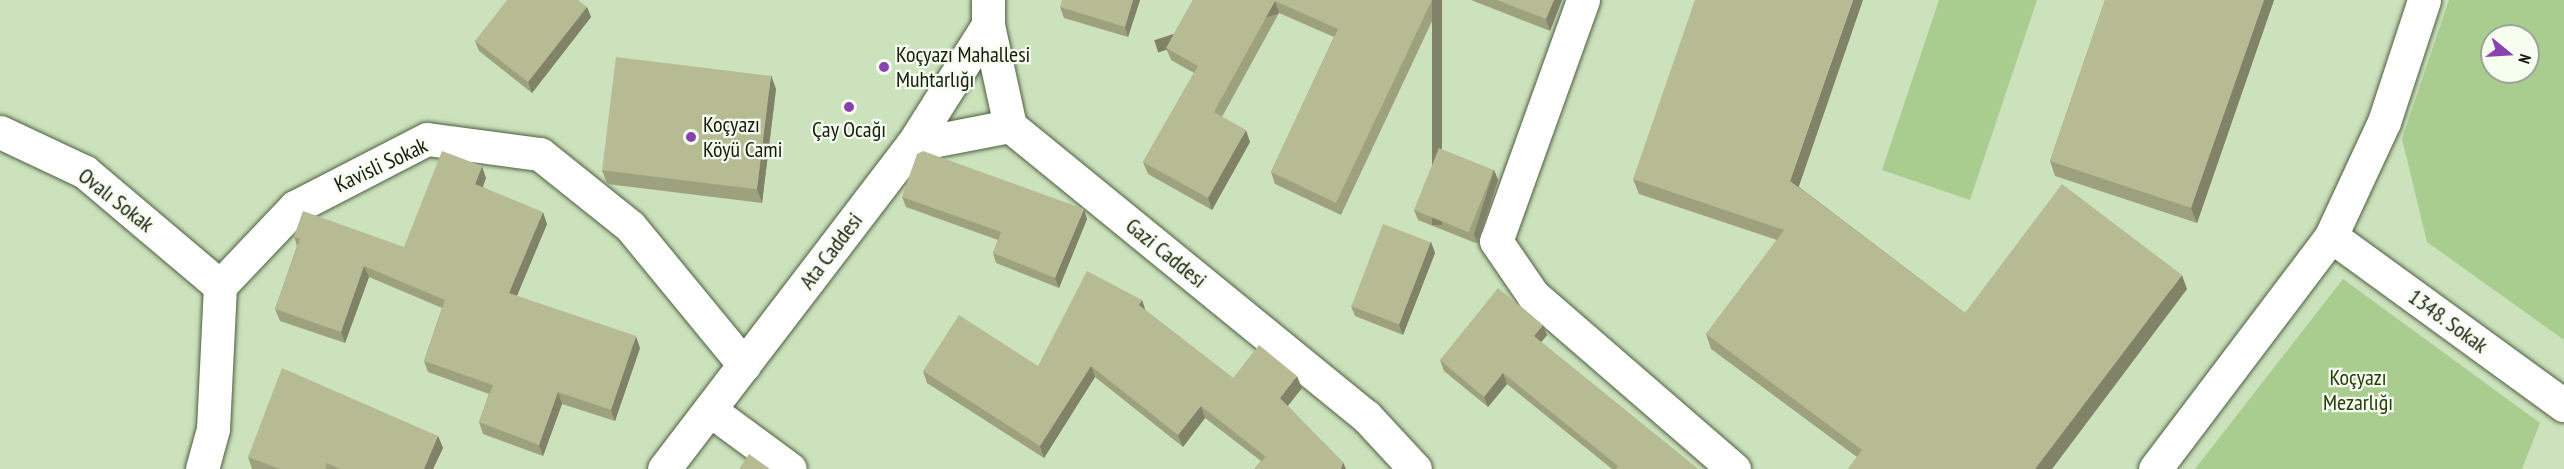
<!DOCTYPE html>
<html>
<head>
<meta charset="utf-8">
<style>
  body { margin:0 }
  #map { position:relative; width:2564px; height:469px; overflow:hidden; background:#cce2bd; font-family:"PT Sans Narrow",sans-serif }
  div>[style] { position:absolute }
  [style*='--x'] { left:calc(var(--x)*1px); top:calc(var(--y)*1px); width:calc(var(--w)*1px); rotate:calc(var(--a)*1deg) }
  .green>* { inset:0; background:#a9cc8f }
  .roads { filter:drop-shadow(0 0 2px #4d603f) drop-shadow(0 0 2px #4d603f) }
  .minor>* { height:33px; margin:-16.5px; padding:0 16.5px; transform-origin:16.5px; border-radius:16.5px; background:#fff }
  .wall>* { inset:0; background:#9da17e }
  .shaded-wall>* { inset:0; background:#808367; transform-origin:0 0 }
  .building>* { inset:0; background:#b7bb93; transform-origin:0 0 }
  .dots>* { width:16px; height:16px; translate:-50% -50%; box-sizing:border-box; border:3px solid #f5feef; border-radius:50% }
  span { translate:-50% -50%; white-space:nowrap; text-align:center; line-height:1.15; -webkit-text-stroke:4.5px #f5feef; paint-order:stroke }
  .poi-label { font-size:22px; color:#151d0f }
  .left { translate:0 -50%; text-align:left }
  .street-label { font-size:22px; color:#151d0f }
  .park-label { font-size:22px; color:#243c0b }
  .north { position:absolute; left:2480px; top:24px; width:60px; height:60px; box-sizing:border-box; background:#f5feef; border:2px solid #9ba495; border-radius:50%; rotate:108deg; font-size:16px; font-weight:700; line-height:24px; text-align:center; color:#151d0f }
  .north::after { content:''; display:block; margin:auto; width:21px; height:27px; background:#8c41b3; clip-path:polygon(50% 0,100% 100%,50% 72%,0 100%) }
</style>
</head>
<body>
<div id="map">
  <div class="green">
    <div style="clip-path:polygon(1939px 0,2037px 0,1970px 200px,1882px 170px)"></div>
    <div style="clip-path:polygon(evenodd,2449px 0,2564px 0,2564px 340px,2427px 242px,2402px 139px,2449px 0,2492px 36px,2528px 36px,2528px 72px,2492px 72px,2492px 36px)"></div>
    <div style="clip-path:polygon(2343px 279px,2540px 423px,2522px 469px,2195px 469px)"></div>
  </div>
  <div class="roads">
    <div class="minor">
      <div style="--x:988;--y:0;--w:25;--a:90"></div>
      <div style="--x:988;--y:25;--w:103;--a:77.7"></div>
      <div style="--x:1010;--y:126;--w:459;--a:39.2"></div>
      <div style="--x:1366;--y:416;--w:72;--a:47.2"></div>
      <div style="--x:1583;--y:0;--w:256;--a:109.8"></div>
      <div style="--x:1496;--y:241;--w:65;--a:55.6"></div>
      <div style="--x:1533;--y:295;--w:266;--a:40.9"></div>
      <div style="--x:0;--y:132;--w:94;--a:25.2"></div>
      <div style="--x:85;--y:172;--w:177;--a:40.2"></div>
      <div style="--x:912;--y:145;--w:100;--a:-11"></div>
      <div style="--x:2331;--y:236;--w:288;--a:36"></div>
      <div style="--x:710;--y:410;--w:99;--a:36.4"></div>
      <div style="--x:202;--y:469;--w:41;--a:-74.6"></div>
      <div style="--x:213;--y:429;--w:143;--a:-87.2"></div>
      <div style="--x:220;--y:286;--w:109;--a:-46.5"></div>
      <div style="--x:295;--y:207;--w:148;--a:-27.3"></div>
      <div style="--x:427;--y:139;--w:114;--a:7.6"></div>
      <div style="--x:540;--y:154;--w:115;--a:38.7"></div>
      <div style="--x:630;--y:226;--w:180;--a:50.6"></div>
      <div style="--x:664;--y:469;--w:408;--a:-52.6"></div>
      <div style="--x:912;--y:145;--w:142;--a:-57.7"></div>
      <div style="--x:2155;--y:469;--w:292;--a:-52.9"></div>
      <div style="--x:2331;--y:236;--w:126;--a:-65.1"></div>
      <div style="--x:2384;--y:122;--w:128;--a:-71.8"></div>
    </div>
  </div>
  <div class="wall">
    <div style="clip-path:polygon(1140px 0,1128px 37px,1064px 18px,1060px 7px)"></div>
    <div style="clip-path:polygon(1193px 0,1442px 0,1341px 215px,1275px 184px,1271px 172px,1334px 37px,1279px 13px,1222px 117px,1250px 142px,1212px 210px,1148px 174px,1143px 162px,1194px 73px,1171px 60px,1166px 48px)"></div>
    <div style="clip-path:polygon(1471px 0,1562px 0,1550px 31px)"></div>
    <div style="clip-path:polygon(2105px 0,2274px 0,2197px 223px,2055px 176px,2050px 161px)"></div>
    <div style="clip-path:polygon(587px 7px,591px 17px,532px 93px,479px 51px,475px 41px)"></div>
    <div style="clip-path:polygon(776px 89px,762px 203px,607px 184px,602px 170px)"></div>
    <div style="clip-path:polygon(1494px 170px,1498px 180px,1478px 244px,1418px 220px,1414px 210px)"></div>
    <div style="clip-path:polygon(486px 178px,483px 187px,547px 224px,517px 296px,640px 348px,615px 421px,562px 404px,543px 456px,483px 434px,479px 422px,489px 394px,428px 372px,424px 361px,442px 308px,369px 277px,345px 343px,280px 321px,275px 309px,297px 246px,294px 236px,404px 247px)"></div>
    <div style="clip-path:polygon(1633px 179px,1799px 187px,1965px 313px,2187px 289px,2052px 469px,1848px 469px,1857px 457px,1711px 349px,1706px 334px,1777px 240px,1639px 194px)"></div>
    <div style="clip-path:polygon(902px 197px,1087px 219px,1059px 288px,996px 263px,993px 253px,998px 240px,906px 207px)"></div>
    <div style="clip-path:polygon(1431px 242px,1435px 253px,1403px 335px,1355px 316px,1351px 306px)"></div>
    <div style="clip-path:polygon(1142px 300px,1145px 310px,1233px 378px,1302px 388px,1288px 406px,1346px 469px,1255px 469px,1255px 468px,1261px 461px,1205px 418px,1183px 447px,1095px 377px,1044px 458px,927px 383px,923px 371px,1038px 366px)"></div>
    <div style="clip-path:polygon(1543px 325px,1547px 335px,1541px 342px,1698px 469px,1612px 469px,1507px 384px,1488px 407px,1444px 371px,1440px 360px)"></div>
    <div style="clip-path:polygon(438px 436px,443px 448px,433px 469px,252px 469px,248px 457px)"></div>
  </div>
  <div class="shaded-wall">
    <div style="clip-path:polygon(1133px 0,1140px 0,1128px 37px,1125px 27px)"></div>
    <div style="left:1432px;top:0;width:10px;height:225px"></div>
    <div style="clip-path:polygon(1554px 0,1562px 0,1550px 31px,1546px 19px)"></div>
    <div style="clip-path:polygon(1853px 0,1863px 0,1796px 195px,1790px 181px)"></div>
    <div style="clip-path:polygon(2264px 0,2274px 0,2197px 223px,2191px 208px)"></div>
    <div style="left:1275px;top:1px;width:13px;height:127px;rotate:72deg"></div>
    <div style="clip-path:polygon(587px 7px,591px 17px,532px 93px,528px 82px)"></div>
    <div style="clip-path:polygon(771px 75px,776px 89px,762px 203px,757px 189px)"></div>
    <div style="clip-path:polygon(1246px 130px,1250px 142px,1212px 210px,1208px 198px)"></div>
    <div style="clip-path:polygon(482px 166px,486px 178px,479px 196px,475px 184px)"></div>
    <div style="clip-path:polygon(1494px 170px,1498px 180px,1478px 244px,1474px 234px)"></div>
    <div style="clip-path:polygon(1084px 209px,1087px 219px,1059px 288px,1055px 278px)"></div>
    <div style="clip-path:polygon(543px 212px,547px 224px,513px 305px,509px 293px)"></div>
    <div style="clip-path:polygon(1431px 242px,1435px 253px,1403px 335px,1399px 325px)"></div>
    <div style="clip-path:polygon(364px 266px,369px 277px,345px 343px,341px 332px)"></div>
    <div style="clip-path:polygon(2182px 275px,2187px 289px,2052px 469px,2035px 469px)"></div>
    <div style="clip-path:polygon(1142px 300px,1146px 312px,1139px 305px)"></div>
    <div style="clip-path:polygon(1543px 325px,1547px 335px,1538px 346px,1534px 336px)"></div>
    <div style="clip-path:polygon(636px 336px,640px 348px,615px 421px,611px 410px)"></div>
    <div style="clip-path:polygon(1091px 366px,1095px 377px,1044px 458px,1040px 446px)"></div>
    <div style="clip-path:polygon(1503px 373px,1507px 384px,1488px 407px,1484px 397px)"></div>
    <div style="clip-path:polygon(1297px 376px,1302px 388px,1284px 410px,1280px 398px)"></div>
    <div style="clip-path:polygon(558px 392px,562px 404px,543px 456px,539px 445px)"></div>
    <div style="clip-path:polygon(1201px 406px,1205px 418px,1183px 447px,1178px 435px)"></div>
    <div style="clip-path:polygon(438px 436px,443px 448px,433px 469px,424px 469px)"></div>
    <div style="clip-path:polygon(1343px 462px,1346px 469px,1341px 469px)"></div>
  </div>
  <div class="building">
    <div style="clip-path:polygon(507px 0,578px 0,587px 7px,528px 82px,475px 41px)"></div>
    <div style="clip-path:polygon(1062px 0,1133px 0,1125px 27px,1060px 7px)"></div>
    <div style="clip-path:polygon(1193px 0,1432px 0,1336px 203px,1271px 172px,1338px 29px,1275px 1px,1214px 112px,1246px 130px,1208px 198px,1143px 162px,1198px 66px,1166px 48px)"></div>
    <div style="clip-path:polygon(1497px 0,1554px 0,1546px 19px)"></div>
    <div style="clip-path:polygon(1695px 0,1853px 0,1790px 181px,1965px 313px,2062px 184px,2182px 275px,2035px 469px,1848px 469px,1862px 450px,1706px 334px,1784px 230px,1633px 179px)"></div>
    <div style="clip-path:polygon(2105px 0,2264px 0,2191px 208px,2050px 161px)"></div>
    <div style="left:616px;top:57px;width:156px;height:114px;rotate:7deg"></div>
    <div style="left:1439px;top:148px;width:59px;height:67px;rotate:22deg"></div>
    <div style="clip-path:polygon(442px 151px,482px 166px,475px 184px,543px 212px,509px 293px,636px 336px,611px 410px,558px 392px,539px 445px,479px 422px,493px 385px,424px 361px,445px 300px,364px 266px,341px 332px,275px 309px,300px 239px,294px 236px,303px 211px,404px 247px)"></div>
    <div style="clip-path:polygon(923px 151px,1084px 209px,1055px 278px,993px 253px,1001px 232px,902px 197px,917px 154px)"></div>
    <div style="left:1383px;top:224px;width:51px;height:88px;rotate:21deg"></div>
    <div style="clip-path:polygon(1087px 271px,1142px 300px,1139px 305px,1233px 378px,1259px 345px,1297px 376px,1280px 398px,1343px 462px,1341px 469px,1256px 469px,1255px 468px,1266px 457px,1201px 406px,1178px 435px,1091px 366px,1040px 446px,923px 371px,959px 315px,1038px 366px)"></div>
    <div style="clip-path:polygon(1498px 288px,1543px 325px,1534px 336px,1698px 469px,1616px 469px,1618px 466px,1503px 373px,1484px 397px,1440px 360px)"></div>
    <div style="clip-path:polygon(282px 368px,438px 436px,424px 469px,340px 469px,327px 463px,325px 469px,280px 469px,248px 457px)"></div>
    <div style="clip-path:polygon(749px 454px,770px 469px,739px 469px)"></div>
  </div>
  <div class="dots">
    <div style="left:884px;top:67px;background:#8c41b3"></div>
    <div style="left:849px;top:107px;background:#8c41b3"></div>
    <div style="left:691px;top:137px;background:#8c41b3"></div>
  </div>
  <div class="poi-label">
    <span class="left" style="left:896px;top:67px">Koçyazı Mahallesi<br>Muhtarlığı</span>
    <span class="left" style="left:703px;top:137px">Koçyazı<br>Köyü Cami</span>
    <span style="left:849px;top:130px">Çay Ocağı</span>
  </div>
  <div class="street-label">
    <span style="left:381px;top:165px;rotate:-25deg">Kavisli Sokak</span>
    <span style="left:116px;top:200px;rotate:38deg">Ovalı Sokak</span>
    <span style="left:831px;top:251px;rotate:-53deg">Ata Caddesi</span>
    <span style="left:1166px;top:253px;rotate:39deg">Gazi Caddesi</span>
    <span style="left:2448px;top:321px;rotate:36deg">1348. Sokak</span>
  </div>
  <div class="park-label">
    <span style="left:2358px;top:390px">Koçyazı<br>Mezarlığı</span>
  </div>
  <div class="north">N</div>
</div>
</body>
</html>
